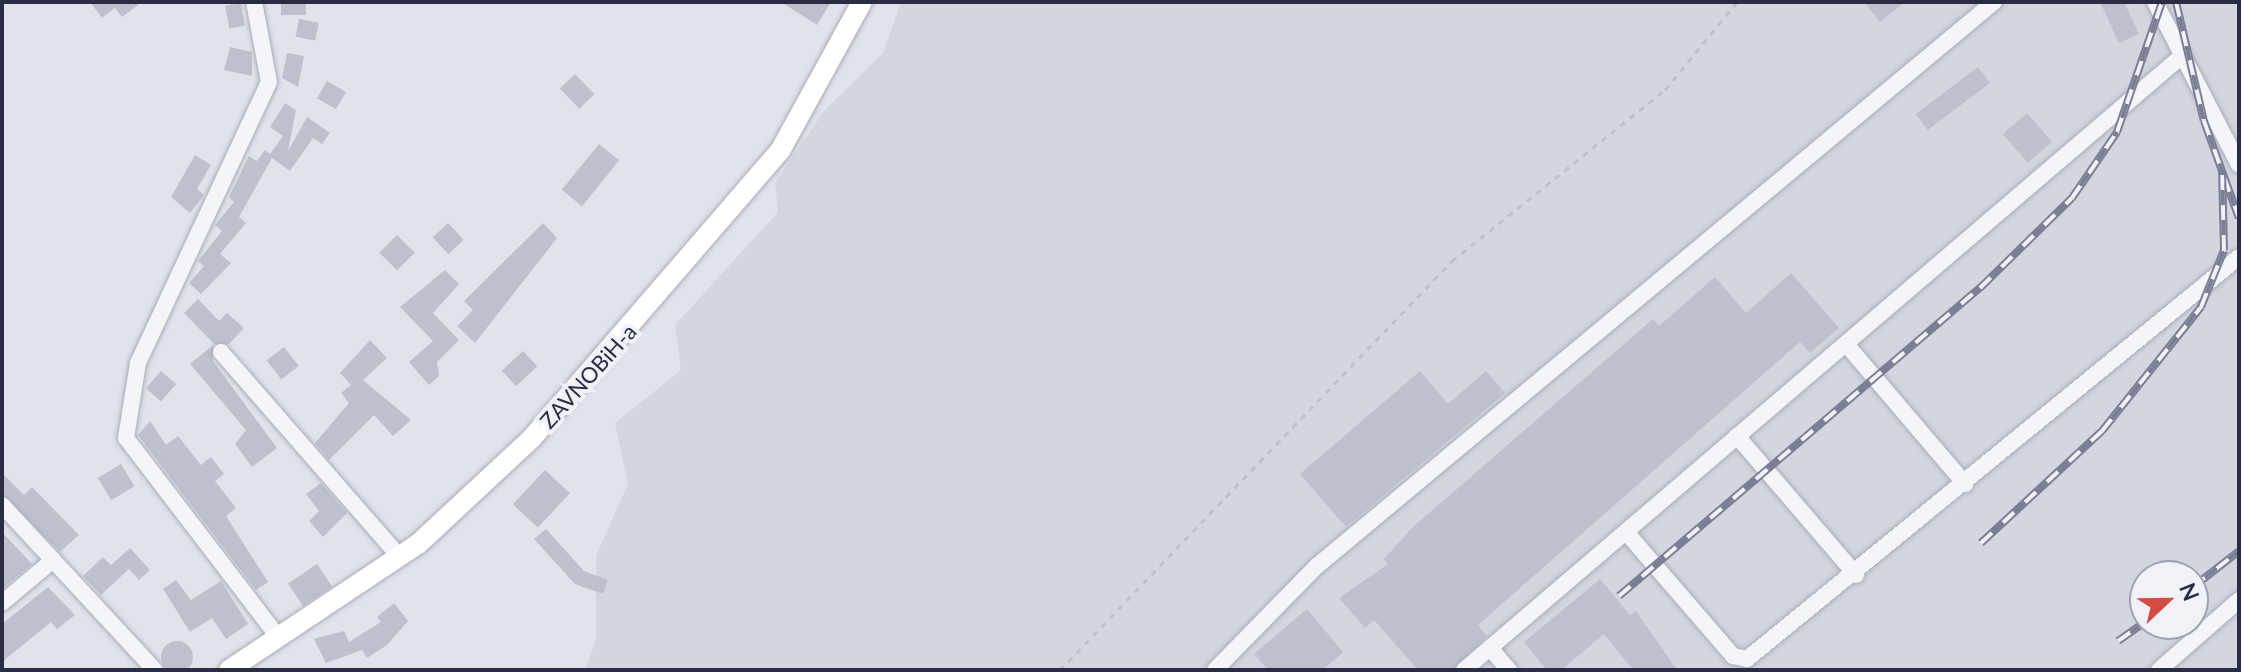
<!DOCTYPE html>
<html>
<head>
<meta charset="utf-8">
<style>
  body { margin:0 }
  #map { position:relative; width:2241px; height:672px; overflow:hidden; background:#e1e3ea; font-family:Lato,sans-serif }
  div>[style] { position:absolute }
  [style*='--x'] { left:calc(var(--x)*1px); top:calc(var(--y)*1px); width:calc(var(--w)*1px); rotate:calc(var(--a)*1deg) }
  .built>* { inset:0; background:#d3d5df }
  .building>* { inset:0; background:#bec1cd; transform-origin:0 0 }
  .round { border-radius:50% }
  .path>* { height:3px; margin-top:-1.5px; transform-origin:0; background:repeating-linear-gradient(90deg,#bfc1c9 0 6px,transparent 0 12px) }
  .roads { filter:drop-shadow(0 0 2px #aaacb8) drop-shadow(0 0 2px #aaacb8) }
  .minor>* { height:16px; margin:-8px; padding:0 8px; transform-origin:8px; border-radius:8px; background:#f4f5f8 }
  .major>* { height:20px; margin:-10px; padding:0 10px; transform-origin:10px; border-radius:10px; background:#fff }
  .rail>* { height:8px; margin-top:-4px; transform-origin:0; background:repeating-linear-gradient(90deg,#f1f2f8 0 15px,#7a7f94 0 30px); box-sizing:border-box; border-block:2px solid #7a7f94 }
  span { translate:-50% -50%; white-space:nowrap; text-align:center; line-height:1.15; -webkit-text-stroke:8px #f1f2f8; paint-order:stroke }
  .street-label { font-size:22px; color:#292d43 }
  .frame { position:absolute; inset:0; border:4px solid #292d43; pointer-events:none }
  .north { position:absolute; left:2129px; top:560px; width:80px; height:80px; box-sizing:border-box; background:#f1f2f8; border:2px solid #a1a3b0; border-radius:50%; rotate:68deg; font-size:22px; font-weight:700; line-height:32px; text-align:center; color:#292d43 }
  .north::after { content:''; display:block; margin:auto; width:28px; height:36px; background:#d34b43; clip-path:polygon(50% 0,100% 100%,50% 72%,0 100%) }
</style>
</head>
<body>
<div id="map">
  <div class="built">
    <div style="clip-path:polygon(evenodd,901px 2px,2239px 2px,2239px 670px,585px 670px,596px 639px,596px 556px,628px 484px,615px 423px,681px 370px,675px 325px,778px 212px,775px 183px,824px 111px,883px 53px,901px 2px,2145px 576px,2193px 576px,2193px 624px,2145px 624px,2145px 576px)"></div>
  </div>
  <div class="building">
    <div style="clip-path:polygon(90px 2px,142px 2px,122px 17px,115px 8px,102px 18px)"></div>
    <div style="left:281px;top:2px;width:25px;height:13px"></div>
    <div style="clip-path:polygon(781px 2px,831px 2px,817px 25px)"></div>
    <div style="clip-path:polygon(1864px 2px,1905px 2px,1880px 22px)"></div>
    <div style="clip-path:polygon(2100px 2px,2124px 2px,2139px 34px,2119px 43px)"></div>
    <div style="left:241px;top:3px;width:23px;height:16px;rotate:80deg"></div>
    <div style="left:299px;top:19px;width:20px;height:18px;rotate:11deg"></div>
    <div style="clip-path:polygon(230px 47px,252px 52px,252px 76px,224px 70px)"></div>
    <div style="clip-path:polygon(287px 53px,304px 56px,298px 87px,282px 78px)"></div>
    <div style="left:1978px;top:67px;width:20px;height:78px;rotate:53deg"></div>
    <div style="left:575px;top:74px;width:28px;height:21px;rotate:46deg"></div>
    <div style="left:327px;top:81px;width:22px;height:20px;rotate:30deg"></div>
    <div style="clip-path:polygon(285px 103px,296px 110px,288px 151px,307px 117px,330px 133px,322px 144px,313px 138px,290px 171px,272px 158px,239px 217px,246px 223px,220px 254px,231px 263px,201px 294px,189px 283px,204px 266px,198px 261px,222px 231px,215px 225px,234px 202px,229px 197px,249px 156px,257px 161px,265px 150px,270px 154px,283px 136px,270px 127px)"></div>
    <div style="left:2027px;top:113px;width:38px;height:32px;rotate:49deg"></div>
    <div style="left:599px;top:144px;width:26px;height:59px;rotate:39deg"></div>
    <div style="clip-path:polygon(195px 155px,211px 165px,197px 189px,204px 195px,190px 213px,171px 197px)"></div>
    <div style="left:448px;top:223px;width:23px;height:21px;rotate:47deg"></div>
    <div style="clip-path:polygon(543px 223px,557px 238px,475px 343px,457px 326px,473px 310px,464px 301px)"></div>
    <div style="left:397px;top:235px;width:25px;height:25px;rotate:45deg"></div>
    <div style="clip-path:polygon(445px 270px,459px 284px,433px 313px,459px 340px,437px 362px,439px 376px,429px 385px,409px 362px,433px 341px,400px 307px)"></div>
    <div style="clip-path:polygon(1791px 273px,1839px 328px,1810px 353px,1800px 342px,1478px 625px,1487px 636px,1453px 670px,1418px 670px,1374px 620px,1365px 628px,1339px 598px,1388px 564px,1384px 559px,1413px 527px,1653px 319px,1659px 326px,1715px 277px,1746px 313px)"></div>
    <div style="clip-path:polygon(198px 299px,219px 321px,227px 313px,244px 328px,229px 344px,214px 344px,184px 313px)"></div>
    <div style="clip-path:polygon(370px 340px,387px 358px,363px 380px,411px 420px,393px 436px,374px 415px,329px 460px,315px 443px,349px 403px,341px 393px,351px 385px,340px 373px)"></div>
    <div style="clip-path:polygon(213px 345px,213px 361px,277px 448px,252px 467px,235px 444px,246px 430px,190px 364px)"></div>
    <div style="left:284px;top:347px;width:24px;height:22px;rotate:52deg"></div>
    <div style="left:523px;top:351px;width:21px;height:29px;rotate:47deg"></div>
    <div style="left:161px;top:371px;width:20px;height:23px;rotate:41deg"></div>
    <div style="clip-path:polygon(1420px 371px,1448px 404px,1486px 371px,1505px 393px,1346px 527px,1300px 474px)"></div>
    <div style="clip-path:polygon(150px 421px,166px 445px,178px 436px,201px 465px,211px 457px,224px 474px,215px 481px,236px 508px,226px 516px,268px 582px,256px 590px,138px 435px)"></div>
    <div style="left:121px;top:464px;width:26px;height:27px;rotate:59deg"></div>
    <div style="left:545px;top:470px;width:34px;height:47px;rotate:43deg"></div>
    <div style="clip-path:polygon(2px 473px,24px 495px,32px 487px,79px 535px,60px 552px,2px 494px)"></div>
    <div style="clip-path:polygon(321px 483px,347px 513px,323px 537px,309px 521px,319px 511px,306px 494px)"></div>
    <div style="clip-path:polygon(546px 529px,584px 571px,608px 580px,603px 594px,575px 584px,534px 539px)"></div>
    <div style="clip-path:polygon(2px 532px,32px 564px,2px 589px)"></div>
    <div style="clip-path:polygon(130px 548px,150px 570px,139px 580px,129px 569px,101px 595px,83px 576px,103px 557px,111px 565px)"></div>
    <div style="left:317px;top:564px;width:27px;height:35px;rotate:56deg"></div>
    <div style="clip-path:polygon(1600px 579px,1630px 615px,1636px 611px,1677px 670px,1633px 670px,1604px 634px,1561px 670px,1547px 670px,1524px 642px)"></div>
    <div style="clip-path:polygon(176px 580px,191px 600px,221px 581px,248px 624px,226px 639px,212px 618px,190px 632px,163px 589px)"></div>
    <div style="clip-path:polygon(48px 587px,75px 615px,57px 629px,51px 622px,2px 662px,2px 624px)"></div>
    <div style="clip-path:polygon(394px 603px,408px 621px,387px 645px,367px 658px,362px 650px,326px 663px,314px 639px,344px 631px,349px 642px,381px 622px,377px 617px)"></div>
    <div style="clip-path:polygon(1307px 609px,1343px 652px,1323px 670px,1268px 670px,1254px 654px)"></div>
    <div class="round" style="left:161px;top:641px;width:32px;height:32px"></div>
  </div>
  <div class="path">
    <div style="--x:1060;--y:670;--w:567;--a:-46.22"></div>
    <div style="--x:1452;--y:261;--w:273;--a:-38.8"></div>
    <div style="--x:1665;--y:90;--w:114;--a:-50.7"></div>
  </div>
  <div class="roads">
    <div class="minor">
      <div style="--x:254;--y:2;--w:81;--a:79.4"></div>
      <div style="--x:269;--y:82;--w:310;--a:115"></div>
      <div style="--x:138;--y:363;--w:76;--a:99.1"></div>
      <div style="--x:126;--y:438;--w:252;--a:52.6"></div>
      <div style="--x:2155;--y:2;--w:183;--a:62.7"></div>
      <div style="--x:1846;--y:344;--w:184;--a:49.6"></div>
      <div style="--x:221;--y:352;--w:271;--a:48.9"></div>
      <div style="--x:1737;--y:436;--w:183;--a:49.4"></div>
      <div style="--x:2;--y:505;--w:225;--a:47.2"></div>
      <div style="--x:1626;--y:532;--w:164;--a:49.2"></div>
      <div style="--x:1733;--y:656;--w:14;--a:12"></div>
      <div style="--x:1747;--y:659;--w:635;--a:-39.25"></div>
      <div style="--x:2;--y:603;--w:67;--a:-40.1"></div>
      <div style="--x:1490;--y:648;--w:29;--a:49"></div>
      <div style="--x:1215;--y:670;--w:146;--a:-45.6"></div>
      <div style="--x:1317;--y:566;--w:881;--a:-39.8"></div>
      <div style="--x:1464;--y:670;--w:945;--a:-40.54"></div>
      <div style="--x:2159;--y:670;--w:106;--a:-41.2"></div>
    </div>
    <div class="major">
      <div style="--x:229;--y:670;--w:227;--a:-33.7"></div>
      <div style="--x:418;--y:544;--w:156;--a:-42.9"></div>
      <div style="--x:532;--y:438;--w:379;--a:-49.2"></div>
      <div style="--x:780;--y:151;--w:170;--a:-61.2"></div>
    </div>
  </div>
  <div class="rail">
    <div style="--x:2176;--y:2;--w:122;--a:76.8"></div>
    <div style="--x:2204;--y:121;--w:103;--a:70.2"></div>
    <div style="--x:1981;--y:543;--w:165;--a:-42.8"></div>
    <div style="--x:2102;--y:431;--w:159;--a:-51.4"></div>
    <div style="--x:2201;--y:307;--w:61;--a:-68"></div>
    <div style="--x:2224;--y:250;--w:80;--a:-91.4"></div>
    <div style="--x:2193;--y:587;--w:58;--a:-38"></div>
    <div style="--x:1619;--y:596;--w:475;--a:-40.5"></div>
    <div style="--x:1980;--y:288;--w:129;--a:-44.4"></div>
    <div style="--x:2072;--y:198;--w:80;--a:-55.7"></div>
    <div style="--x:2117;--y:132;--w:138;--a:-70.9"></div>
    <div style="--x:2118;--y:641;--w:33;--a:-35"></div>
  </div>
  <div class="street-label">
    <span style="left:588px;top:376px;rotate:-48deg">ZAVNOBiH-a</span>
  </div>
  <div class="frame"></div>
  <div class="north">N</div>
</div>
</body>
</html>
